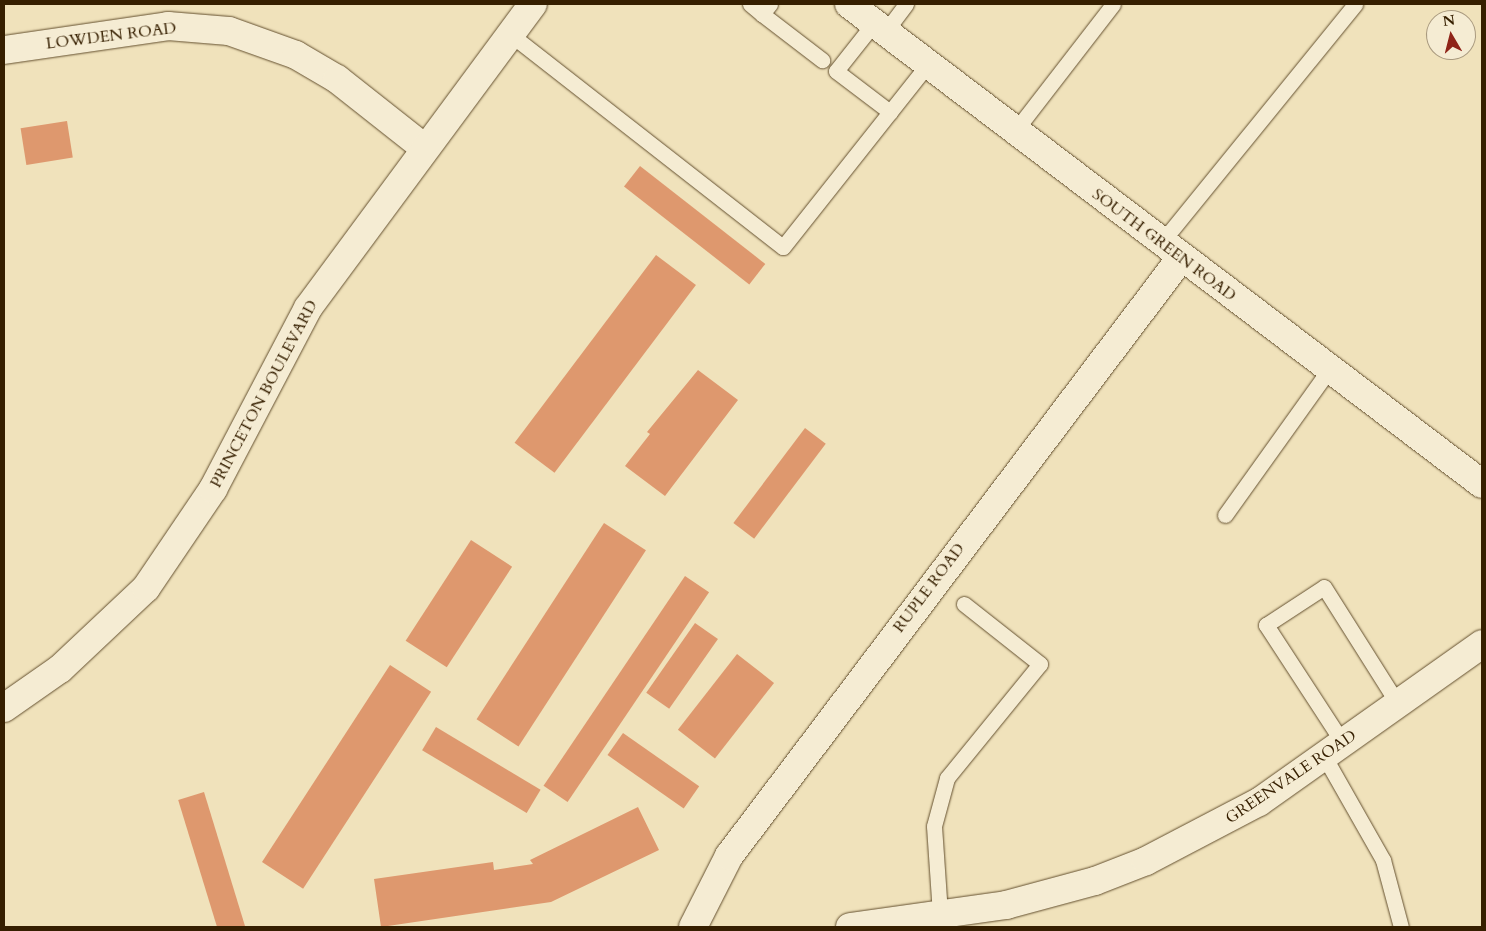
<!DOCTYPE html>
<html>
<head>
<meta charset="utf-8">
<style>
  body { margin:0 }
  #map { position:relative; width:1486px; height:931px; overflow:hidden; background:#f0e2bb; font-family:Cardo,serif }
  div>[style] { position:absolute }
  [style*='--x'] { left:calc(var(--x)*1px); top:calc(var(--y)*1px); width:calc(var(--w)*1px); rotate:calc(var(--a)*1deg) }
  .building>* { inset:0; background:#de986e; transform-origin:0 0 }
  .roads { filter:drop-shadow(0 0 1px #64502f) drop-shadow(0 0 1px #64502f) }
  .lane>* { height:15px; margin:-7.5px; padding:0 7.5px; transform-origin:7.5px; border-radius:7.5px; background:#f5ecd3 }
  .street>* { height:28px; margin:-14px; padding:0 14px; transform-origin:14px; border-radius:14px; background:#f5ecd3 }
  .secondary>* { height:28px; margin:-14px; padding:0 14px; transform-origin:14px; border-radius:14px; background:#f5ecd3 }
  span { translate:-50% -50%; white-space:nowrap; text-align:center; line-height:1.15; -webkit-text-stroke:4.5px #f5ecd3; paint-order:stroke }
  .street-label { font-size:16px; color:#361f00 }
  .frame { position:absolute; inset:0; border:5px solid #361f00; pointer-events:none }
  .north { position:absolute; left:1426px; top:10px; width:50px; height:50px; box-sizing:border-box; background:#f5ecd3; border:1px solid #a99a7f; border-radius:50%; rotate:352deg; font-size:14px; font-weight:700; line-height:20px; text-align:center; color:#361f00 }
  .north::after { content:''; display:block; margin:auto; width:18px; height:22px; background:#8f2418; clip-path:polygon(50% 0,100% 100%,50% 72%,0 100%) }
</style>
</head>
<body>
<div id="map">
  <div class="building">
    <div style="left:67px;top:121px;width:37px;height:47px;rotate:81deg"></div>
    <div style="left:640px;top:166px;width:159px;height:26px;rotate:38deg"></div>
    <div style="left:656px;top:255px;width:50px;height:235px;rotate:37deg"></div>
    <div style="clip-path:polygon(698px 370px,738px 400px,665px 496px,625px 466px,650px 434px,647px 432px)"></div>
    <div style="left:805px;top:428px;width:26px;height:119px;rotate:37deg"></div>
    <div style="left:604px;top:523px;width:50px;height:234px;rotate:33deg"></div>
    <div style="left:471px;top:540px;width:49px;height:120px;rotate:33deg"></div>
    <div style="left:685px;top:576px;width:29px;height:253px;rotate:34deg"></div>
    <div style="left:695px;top:623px;width:28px;height:85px;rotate:35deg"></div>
    <div style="left:737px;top:654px;width:47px;height:96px;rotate:38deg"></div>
    <div style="left:390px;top:665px;width:49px;height:235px;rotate:33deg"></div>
    <div style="left:436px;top:727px;width:122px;height:27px;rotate:31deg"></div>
    <div style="left:623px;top:733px;width:93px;height:27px;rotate:35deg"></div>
    <div style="left:204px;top:792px;width:141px;height:27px;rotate:73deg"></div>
    <div style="clip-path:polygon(638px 807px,659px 850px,551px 902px,381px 927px,374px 879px,493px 862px,494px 870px,533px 864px,530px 860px)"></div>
  </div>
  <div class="roads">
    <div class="lane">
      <div style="--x:750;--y:4;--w:16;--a:40"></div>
      <div style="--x:770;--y:4;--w:13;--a:129"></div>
      <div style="--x:762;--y:14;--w:76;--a:37.5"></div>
      <div style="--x:874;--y:23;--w:61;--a:128.4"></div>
      <div style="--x:836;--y:71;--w:68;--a:37.2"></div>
      <div style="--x:885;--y:32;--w:35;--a:-53"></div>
      <div style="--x:510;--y:34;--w:346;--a:38"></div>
      <div style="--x:783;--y:247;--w:233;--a:-51.6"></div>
      <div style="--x:1015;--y:131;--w:160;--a:-52.3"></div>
      <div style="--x:1161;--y:243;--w:308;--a:-50.9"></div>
      <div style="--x:1225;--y:515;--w:178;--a:-54.4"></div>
      <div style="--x:1343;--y:743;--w:141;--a:-123.1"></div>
      <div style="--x:1266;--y:625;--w:69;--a:-33.2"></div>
      <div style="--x:1324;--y:587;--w:138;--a:57.7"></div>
      <div style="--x:1324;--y:756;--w:120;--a:60.4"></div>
      <div style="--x:1383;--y:860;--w:69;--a:75"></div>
      <div style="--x:940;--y:914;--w:88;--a:-93.9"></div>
      <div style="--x:934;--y:826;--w:50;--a:-74.8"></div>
      <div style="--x:947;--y:778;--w:147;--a:-50.8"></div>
      <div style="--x:1040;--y:664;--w:97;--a:-141.7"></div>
    </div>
    <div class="street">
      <div style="--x:4;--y:50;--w:166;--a:-8.3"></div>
      <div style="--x:168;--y:26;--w:61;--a:4.7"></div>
      <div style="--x:229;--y:31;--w:71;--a:19.7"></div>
      <div style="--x:296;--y:55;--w:48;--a:30.3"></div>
      <div style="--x:337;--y:79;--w:110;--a:38.3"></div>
      <div style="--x:4;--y:708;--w:68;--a:-34.9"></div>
      <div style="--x:60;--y:669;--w:118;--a:-43.3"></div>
      <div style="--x:146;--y:588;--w:120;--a:-55.9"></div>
      <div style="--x:213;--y:489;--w:204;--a:-62.3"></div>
      <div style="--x:308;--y:308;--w:378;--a:-53.5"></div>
      <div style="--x:693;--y:927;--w:80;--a:-63.1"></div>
      <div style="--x:729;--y:856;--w:750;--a:-52.92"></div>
      <div style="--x:850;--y:927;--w:158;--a:-8"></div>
      <div style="--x:1006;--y:905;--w:92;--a:-15.1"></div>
      <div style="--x:1095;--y:881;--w:55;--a:-21.4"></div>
      <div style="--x:1146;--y:861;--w:127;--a:-27.6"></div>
      <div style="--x:1259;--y:802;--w:273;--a:-35.3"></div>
    </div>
    <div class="secondary">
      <div style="--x:849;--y:4;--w:794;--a:37.17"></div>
    </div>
  </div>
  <div class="street-label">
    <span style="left:111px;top:36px;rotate:-7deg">LOWDEN ROAD</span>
    <span style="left:1164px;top:245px;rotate:37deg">SOUTH GREEN ROAD</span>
    <span style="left:264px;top:394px;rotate:-62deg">PRINCETON BOULEVARD</span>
    <span style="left:929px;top:588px;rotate:-53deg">RUPLE ROAD</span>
    <span style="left:1291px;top:777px;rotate:-34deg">GREENVALE ROAD</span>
  </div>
  <div class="frame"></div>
  <div class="north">N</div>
</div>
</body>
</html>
